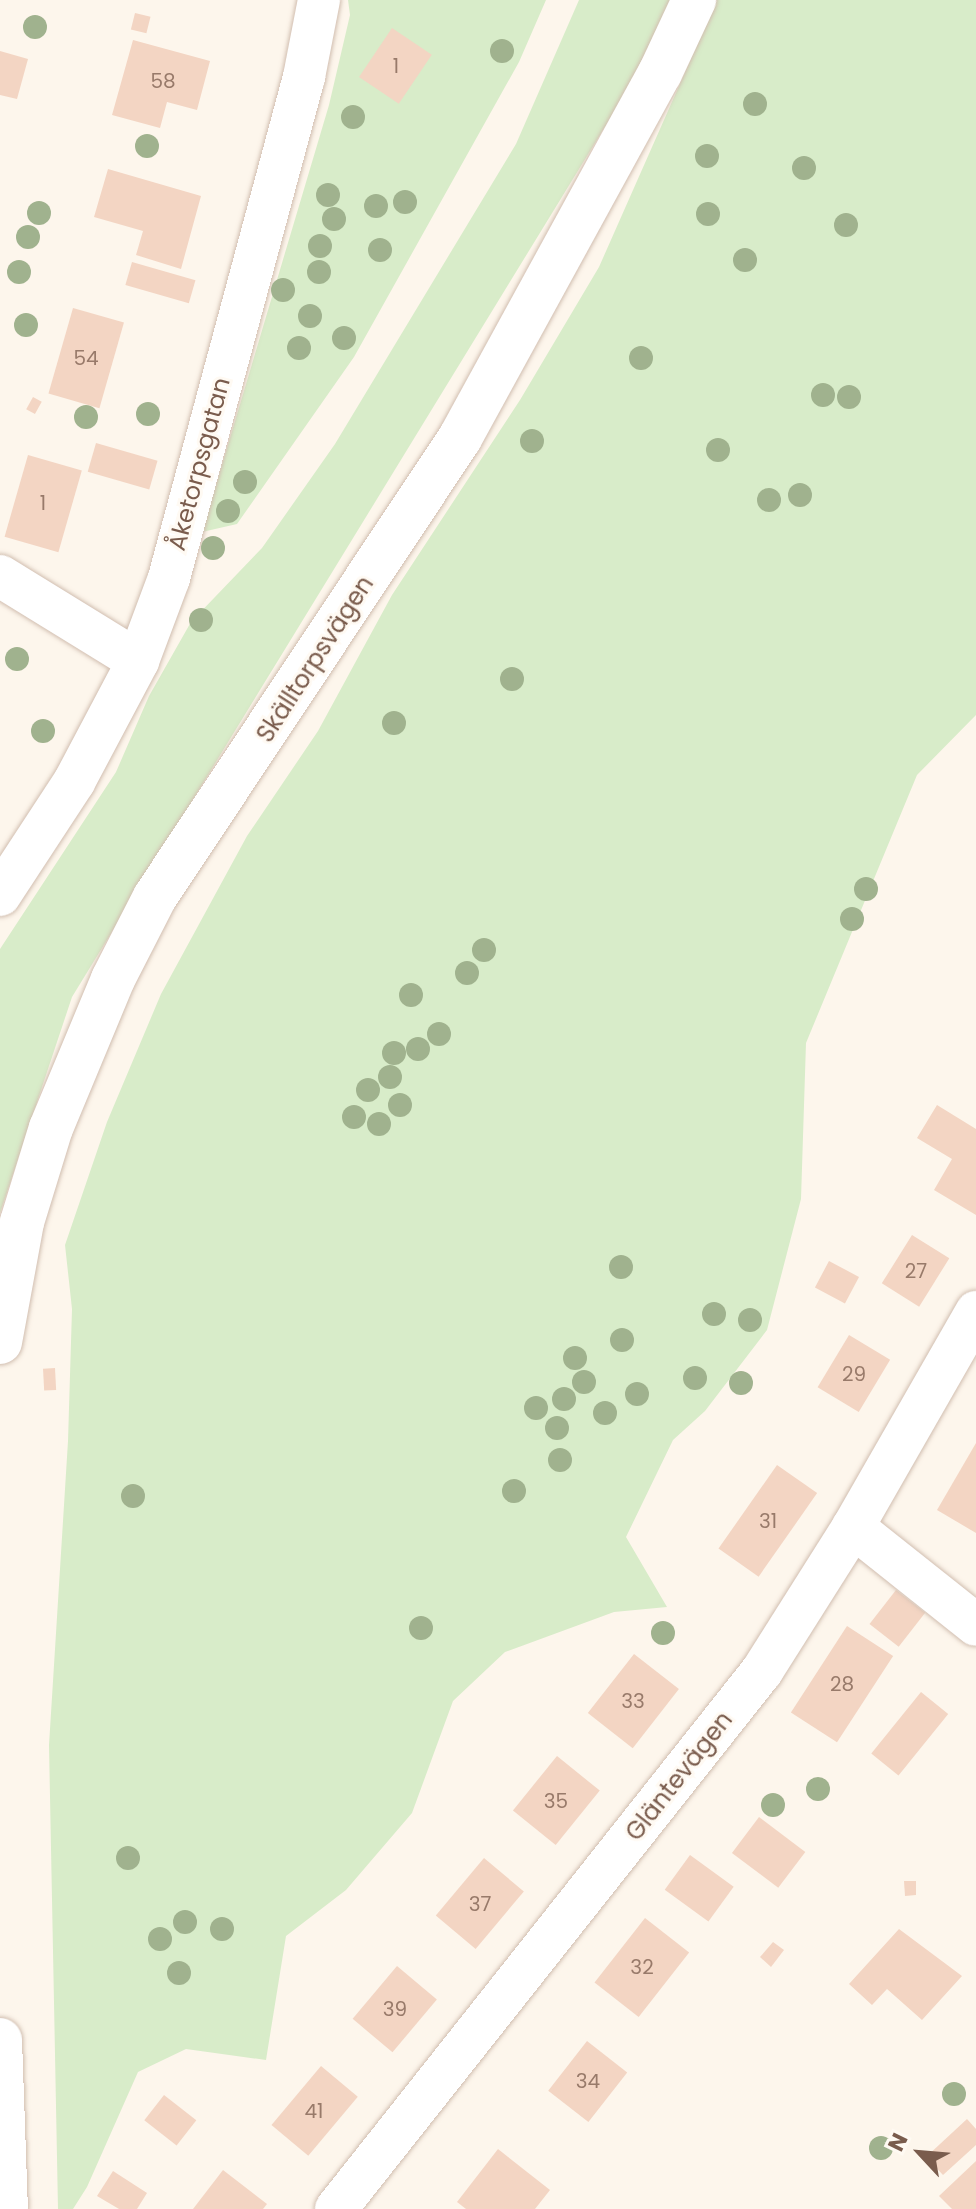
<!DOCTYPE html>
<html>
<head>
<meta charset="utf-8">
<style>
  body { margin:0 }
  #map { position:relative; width:976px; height:2209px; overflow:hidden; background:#fdf6ec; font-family:Poppins,sans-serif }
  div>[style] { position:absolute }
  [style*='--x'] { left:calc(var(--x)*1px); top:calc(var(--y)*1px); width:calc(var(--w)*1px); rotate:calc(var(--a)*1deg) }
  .green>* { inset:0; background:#d8ecc9 }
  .building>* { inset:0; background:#f3d5c3; transform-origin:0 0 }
  .roads { filter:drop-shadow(0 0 2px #d1beb0) drop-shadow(0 0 2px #d1beb0) }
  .minor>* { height:42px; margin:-21px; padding:0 21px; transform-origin:21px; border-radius:21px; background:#fff }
  .tertiary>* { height:44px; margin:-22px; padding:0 22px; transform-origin:22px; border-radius:22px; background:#fff }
  .trees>* { width:24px; height:24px; margin:-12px; border-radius:50%; background:#a0b28e }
  span { translate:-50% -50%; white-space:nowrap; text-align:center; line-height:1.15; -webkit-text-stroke:6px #fffaf3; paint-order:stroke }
  .number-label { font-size:20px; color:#987a6a }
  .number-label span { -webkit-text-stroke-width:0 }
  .street-label { font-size:24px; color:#7a5c4d }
  .north { position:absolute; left:880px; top:2113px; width:80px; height:80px; -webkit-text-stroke:6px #fffaf3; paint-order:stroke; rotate:296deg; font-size:22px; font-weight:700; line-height:32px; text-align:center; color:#7a5c4d }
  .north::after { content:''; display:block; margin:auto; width:28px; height:36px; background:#7a5c4d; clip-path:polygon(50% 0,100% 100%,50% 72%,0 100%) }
</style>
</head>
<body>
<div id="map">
  <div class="green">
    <div style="clip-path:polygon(348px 0,546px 0,519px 62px,354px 357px,237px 524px,202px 532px,329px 105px,350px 15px)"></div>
    <div style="clip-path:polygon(579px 0,671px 0,625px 94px,72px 997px,0 1213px,0 949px,116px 772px,149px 696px,191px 622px,262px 548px,335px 444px,516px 144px)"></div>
    <div style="clip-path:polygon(717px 0,976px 0,976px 715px,917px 775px,806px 1043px,801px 1199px,767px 1330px,705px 1411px,673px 1440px,626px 1537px,667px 1607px,614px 1612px,505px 1652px,453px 1701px,412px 1813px,346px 1890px,286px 1936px,266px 2060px,186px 2049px,138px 2072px,87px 2187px,73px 2209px,58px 2209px,49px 1745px,68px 1441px,72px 1309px,65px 1245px,107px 1122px,161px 994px,247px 836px,318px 731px,392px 595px,520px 400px,599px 267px)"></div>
  </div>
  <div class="building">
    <div style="left:135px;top:13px;width:16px;height:17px;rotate:14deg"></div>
    <div style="left:392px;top:28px;width:48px;height:59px;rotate:34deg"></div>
    <div style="clip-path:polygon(133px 40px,210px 61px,197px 110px,167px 102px,160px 128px,112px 115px)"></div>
    <div style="clip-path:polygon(0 51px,28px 59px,17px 99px,0 95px)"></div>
    <div style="clip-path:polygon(108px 169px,201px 196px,181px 269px,136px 255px,143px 231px,94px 217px)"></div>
    <div style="left:132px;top:262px;width:66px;height:24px;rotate:16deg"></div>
    <div style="left:73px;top:308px;width:53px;height:89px;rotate:16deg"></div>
    <div style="left:33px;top:397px;width:10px;height:14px;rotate:29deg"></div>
    <div style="left:96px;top:443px;width:64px;height:30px;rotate:16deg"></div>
    <div style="left:28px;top:455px;width:56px;height:85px;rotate:16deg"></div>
    <div style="clip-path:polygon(937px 1105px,976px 1129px,976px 1215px,934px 1190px,952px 1159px,917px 1138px)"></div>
    <div style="left:912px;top:1235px;width:44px;height:57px;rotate:32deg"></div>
    <div style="left:829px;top:1261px;width:34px;height:30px;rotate:28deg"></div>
    <div style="left:849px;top:1335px;width:48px;height:61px;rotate:31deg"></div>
    <div style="left:55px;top:1368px;width:22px;height:12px;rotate:87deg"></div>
    <div style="clip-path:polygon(976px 1443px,976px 1533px,937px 1510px)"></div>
    <div style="left:777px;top:1465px;width:49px;height:102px;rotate:35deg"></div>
    <div style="left:896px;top:1590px;width:37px;height:43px;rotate:38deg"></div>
    <div style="left:847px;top:1626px;width:55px;height:103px;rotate:33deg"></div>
    <div style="left:634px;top:1654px;width:57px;height:75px;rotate:38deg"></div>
    <div style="left:921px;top:1692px;width:35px;height:79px;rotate:39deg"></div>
    <div style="left:557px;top:1756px;width:55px;height:70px;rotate:39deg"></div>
    <div style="left:759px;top:1817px;width:58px;height:45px;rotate:37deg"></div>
    <div style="left:690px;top:1855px;width:54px;height:43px;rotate:36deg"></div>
    <div style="left:484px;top:1858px;width:52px;height:75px;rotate:40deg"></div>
    <div style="clip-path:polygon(904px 1881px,916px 1881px,916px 1895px,905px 1896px)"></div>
    <div style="left:645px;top:1918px;width:56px;height:82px;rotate:38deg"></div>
    <div style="clip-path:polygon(899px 1929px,962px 1976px,922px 2020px,887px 1989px,872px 2005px,849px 1984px)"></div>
    <div style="clip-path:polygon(773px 1942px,784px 1950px,771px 1967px,760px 1957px)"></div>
    <div style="left:397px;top:1966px;width:52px;height:69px;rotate:40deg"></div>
    <div style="left:587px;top:2041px;width:51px;height:63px;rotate:38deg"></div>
    <div style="left:321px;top:2066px;width:48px;height:77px;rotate:40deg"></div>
    <div style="left:164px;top:2095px;width:41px;height:32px;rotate:38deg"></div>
    <div style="clip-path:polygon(967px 2119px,976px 2129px,976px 2145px,943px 2175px,926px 2157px)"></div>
    <div style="clip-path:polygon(498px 2149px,550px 2190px,535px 2209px,466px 2209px,457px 2202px)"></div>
    <div style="clip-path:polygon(976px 2161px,976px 2209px,952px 2209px,939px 2196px)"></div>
    <div style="clip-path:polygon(223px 2170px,267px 2204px,263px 2209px,193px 2209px)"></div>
    <div style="clip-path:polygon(113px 2171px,147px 2193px,137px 2209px,119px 2209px,97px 2196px)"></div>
  </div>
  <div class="roads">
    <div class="minor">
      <div style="--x:0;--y:576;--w:162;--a:31.6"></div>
      <div style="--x:0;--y:895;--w:135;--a:-56.8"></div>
      <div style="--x:74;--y:782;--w:137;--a:-62.1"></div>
      <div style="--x:138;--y:661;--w:89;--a:-69.5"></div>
      <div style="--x:169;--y:578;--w:519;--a:-74.92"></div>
      <div style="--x:304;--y:77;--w:78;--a:-79"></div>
      <div style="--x:853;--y:1527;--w:157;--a:38.5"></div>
      <div style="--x:336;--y:2209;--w:686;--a:-51.63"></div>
      <div style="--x:762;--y:1671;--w:170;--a:-57.7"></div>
      <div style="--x:853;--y:1527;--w:248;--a:-60.2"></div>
    </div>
    <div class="tertiary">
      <div style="--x:0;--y:1342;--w:122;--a:-79.6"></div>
      <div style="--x:22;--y:1222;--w:98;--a:-72.9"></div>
      <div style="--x:51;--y:1128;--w:161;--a:-67.4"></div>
      <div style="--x:113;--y:979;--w:92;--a:-62.9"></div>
      <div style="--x:155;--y:897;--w:551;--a:-56.4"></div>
      <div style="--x:460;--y:438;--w:416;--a:-61.3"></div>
      <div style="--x:660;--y:73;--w:81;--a:-65"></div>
      <div style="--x:0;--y:2040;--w:169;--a:88"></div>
    </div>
  </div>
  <div class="trees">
    <div style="left:35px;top:27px"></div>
    <div style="left:502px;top:51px"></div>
    <div style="left:755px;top:104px"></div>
    <div style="left:353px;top:117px"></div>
    <div style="left:147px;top:146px"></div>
    <div style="left:707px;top:156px"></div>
    <div style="left:804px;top:168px"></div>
    <div style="left:328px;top:195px"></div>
    <div style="left:405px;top:202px"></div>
    <div style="left:376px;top:206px"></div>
    <div style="left:39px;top:213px"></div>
    <div style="left:708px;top:214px"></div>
    <div style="left:334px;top:219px"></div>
    <div style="left:846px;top:225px"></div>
    <div style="left:28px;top:237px"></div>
    <div style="left:320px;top:246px"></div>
    <div style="left:380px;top:250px"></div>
    <div style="left:745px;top:260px"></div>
    <div style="left:19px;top:272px"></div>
    <div style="left:319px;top:272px"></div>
    <div style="left:283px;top:290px"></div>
    <div style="left:310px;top:316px"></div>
    <div style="left:26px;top:325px"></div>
    <div style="left:344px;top:338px"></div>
    <div style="left:299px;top:348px"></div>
    <div style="left:641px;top:358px"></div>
    <div style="left:823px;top:395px"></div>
    <div style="left:849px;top:397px"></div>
    <div style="left:148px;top:414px"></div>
    <div style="left:86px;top:417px"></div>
    <div style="left:532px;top:441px"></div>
    <div style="left:718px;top:450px"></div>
    <div style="left:245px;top:482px"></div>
    <div style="left:800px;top:495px"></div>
    <div style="left:769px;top:500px"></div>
    <div style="left:228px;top:511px"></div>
    <div style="left:213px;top:548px"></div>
    <div style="left:201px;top:620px"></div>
    <div style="left:17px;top:659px"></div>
    <div style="left:512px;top:679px"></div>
    <div style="left:394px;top:723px"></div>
    <div style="left:43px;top:731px"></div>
    <div style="left:866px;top:889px"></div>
    <div style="left:852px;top:919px"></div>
    <div style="left:484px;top:950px"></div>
    <div style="left:467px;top:973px"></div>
    <div style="left:411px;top:995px"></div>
    <div style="left:439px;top:1034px"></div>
    <div style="left:418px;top:1049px"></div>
    <div style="left:394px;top:1053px"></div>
    <div style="left:390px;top:1077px"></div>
    <div style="left:368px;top:1090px"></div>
    <div style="left:400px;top:1105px"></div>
    <div style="left:354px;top:1117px"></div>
    <div style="left:379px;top:1124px"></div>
    <div style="left:621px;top:1267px"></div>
    <div style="left:714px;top:1314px"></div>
    <div style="left:750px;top:1320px"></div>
    <div style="left:622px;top:1340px"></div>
    <div style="left:575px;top:1358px"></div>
    <div style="left:695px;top:1378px"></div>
    <div style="left:584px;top:1382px"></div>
    <div style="left:741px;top:1383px"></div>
    <div style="left:637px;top:1394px"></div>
    <div style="left:564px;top:1399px"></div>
    <div style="left:536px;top:1408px"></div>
    <div style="left:605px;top:1413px"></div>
    <div style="left:557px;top:1428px"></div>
    <div style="left:560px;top:1460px"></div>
    <div style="left:514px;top:1491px"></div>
    <div style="left:133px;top:1496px"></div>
    <div style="left:421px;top:1628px"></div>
    <div style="left:663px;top:1633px"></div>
    <div style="left:818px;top:1789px"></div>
    <div style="left:773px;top:1805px"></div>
    <div style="left:128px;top:1858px"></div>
    <div style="left:185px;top:1922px"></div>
    <div style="left:222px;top:1929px"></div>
    <div style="left:160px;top:1939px"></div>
    <div style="left:179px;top:1973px"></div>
    <div style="left:954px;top:2094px"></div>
    <div style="left:881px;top:2148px"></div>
  </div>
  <div class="number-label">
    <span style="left:396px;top:66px">1</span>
    <span style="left:163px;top:81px">58</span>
    <span style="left:86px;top:358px">54</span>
    <span style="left:43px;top:503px">1</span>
    <span style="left:916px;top:1271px">27</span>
    <span style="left:854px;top:1374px">29</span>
    <span style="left:768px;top:1521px">31</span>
    <span style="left:842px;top:1684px">28</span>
    <span style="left:633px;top:1701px">33</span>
    <span style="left:556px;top:1801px">35</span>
    <span style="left:480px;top:1904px">37</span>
    <span style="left:642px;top:1967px">32</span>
    <span style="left:395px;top:2009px">39</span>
    <span style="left:588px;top:2081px">34</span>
    <span style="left:314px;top:2111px">41</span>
  </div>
  <div class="street-label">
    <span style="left:199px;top:464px;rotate:-75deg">Åketorpsgatan</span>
    <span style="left:315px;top:659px;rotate:-57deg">Skälltorpsvägen</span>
    <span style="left:679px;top:1776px;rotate:-52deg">Gläntevägen</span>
  </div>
  <div class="north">N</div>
</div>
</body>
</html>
